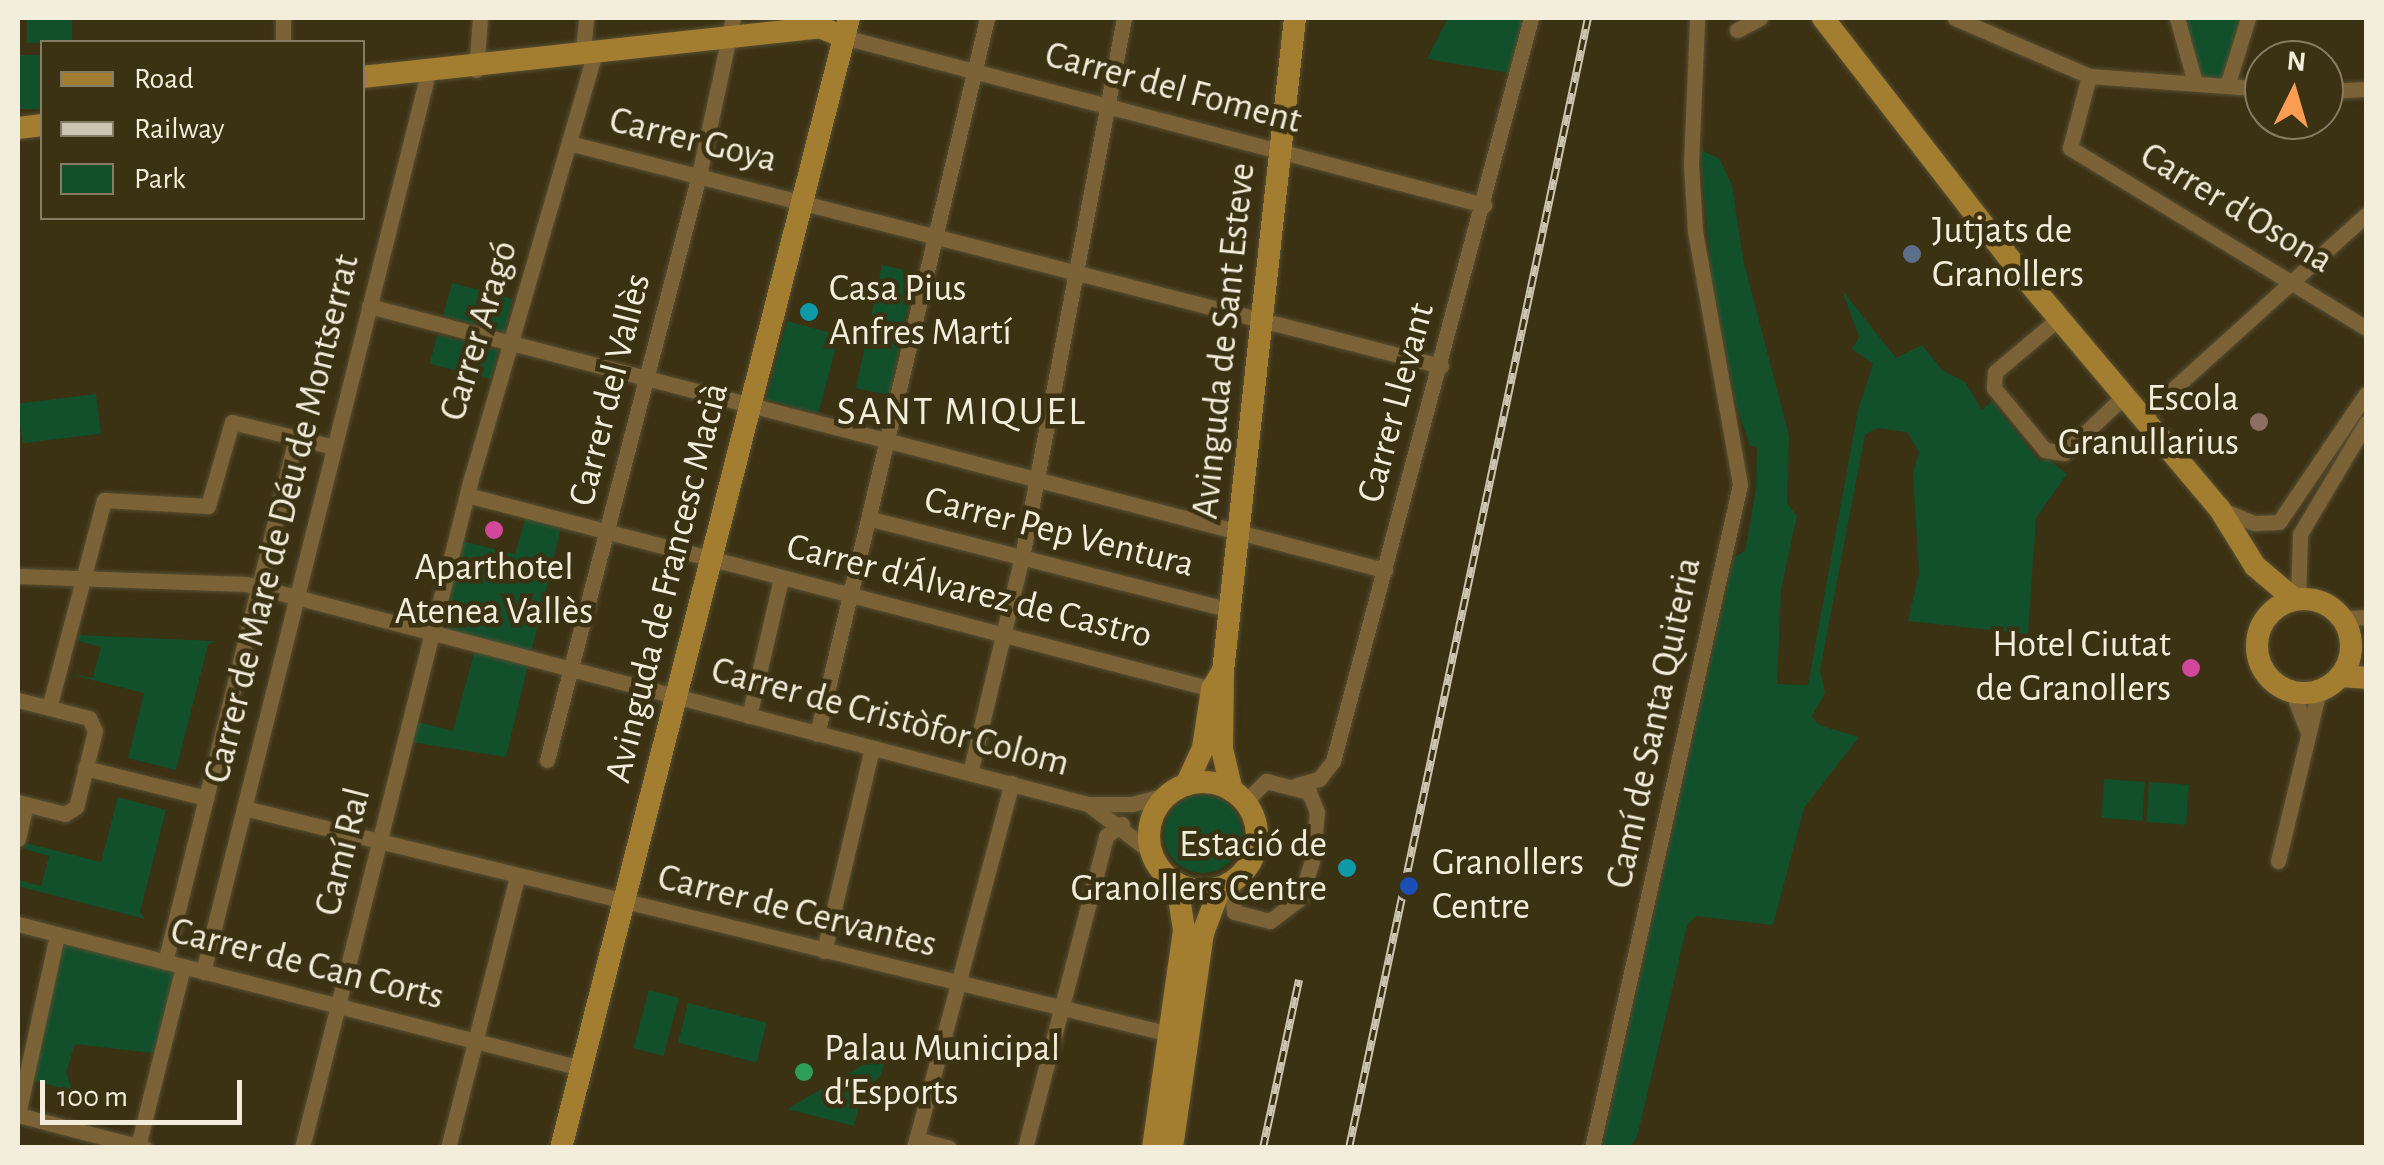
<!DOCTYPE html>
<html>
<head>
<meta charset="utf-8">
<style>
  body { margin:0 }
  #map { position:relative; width:2384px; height:1165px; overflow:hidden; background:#3b3113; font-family:"Alegreya Sans",sans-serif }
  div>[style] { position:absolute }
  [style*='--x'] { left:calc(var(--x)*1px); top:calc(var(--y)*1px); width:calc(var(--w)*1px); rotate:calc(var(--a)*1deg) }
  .green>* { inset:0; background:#124f2b; transform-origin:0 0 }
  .round { border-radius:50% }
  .roads { filter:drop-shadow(0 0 2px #584f33) drop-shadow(0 0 2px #584f33) }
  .street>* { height:15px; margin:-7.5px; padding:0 7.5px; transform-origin:7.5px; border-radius:7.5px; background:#7b6337 }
  .secondary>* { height:22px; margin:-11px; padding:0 11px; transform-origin:11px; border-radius:11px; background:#a37e31 }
  .secondary>.ring { margin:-11px; padding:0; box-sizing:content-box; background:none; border:22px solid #a37e31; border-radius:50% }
  .rail>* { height:8px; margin-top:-4px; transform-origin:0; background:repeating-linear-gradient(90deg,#3b3113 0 11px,#ccc5b1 0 22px); box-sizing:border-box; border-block:2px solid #ccc5b1 }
  .dots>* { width:28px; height:28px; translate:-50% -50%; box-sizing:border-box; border:5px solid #3b3113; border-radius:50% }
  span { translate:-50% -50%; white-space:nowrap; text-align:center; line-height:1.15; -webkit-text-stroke:9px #3b3113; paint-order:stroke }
  .street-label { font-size:38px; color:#f3eddb }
  .poi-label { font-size:38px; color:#f3eddb }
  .left { translate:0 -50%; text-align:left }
  .right { translate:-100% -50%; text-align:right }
  .neighbourhood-label { font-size:40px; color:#f3eddb; letter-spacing:2.5px }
  .frame { position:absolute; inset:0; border:20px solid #f3eddb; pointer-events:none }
  .legend { position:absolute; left:40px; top:40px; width:325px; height:180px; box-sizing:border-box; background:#3b3113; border:2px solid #857c63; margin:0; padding:12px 18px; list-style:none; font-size:30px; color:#f3eddb }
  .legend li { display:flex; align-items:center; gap:20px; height:50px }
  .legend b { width:50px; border:2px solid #857c63 }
  .north { position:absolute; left:2244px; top:40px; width:100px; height:100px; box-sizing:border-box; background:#3b3113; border:2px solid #857c63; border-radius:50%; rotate:5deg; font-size:28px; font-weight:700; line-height:40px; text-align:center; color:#f3eddb }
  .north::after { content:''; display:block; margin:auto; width:35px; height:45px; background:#fc9d54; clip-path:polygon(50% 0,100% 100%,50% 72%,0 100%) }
  .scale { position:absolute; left:40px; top:1080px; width:202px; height:45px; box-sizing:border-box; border:5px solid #f3eddb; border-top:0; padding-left:12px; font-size:30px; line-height:35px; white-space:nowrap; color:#f3eddb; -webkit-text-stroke:8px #3b3113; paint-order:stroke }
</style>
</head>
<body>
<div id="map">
  <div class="green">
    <div style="left:27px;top:18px;width:45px;height:25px"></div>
    <div style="clip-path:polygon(1448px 18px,1531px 18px,1517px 74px,1427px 59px)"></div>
    <div style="clip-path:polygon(2177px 18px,2248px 18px,2227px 86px,2195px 83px)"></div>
    <div style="left:42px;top:55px;width:54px;height:24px;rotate:90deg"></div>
    <div style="clip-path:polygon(1700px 150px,1719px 158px,1732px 185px,1743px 259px,1789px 436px,1787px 503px,1797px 516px,1781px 589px,1777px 684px,1808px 685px,1858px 410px,1873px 364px,1852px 349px,1859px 337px,1842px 290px,1896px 358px,1922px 345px,1942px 370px,1965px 382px,1982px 410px,1992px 401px,2040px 462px,2047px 458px,2067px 474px,2036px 518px,2028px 634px,1908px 621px,1919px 573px,1913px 473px,1919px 452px,1907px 432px,1877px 428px,1865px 435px,1820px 670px,1825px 693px,1812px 716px,1819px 725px,1859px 737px,1804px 808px,1773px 925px,1696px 916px,1687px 926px,1637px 1137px,1630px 1147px,1602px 1148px,1734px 557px,1745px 551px,1756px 489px,1757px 447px,1750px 446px,1736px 405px,1711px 272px)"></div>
    <div style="left:882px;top:265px;width:34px;height:126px;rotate:12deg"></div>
    <div style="left:452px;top:283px;width:63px;height:34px;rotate:15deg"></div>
    <div style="left:787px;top:321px;width:54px;height:81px;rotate:15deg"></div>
    <div style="left:437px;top:335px;width:63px;height:30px;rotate:14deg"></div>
    <div style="left:96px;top:394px;width:40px;height:79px;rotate:83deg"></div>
    <div style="clip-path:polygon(528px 510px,563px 519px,506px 757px,405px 741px,411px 720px,453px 731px,477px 642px,435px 631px,462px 541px,515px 554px)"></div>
    <div style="clip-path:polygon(79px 635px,215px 641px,208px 645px,176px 770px,128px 758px,144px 693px,69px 674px,93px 678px,101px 647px,78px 641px)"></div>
    <div style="left:2104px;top:779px;width:41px;height:39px;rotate:4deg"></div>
    <div style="left:2149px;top:782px;width:40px;height:40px;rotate:4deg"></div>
    <div class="round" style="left:1164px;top:795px;width:78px;height:78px"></div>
    <div style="clip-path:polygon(118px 797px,166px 810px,140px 912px,145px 919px,18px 886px,18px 880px,41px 886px,49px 856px,25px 849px,26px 843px,101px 862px)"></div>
    <div style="clip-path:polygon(57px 935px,183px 967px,161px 1054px,75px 1044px,66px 1072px,72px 1091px,25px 1078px)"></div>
    <div style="left:649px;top:990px;width:31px;height:60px;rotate:15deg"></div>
    <div style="left:688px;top:1003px;width:81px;height:41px;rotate:14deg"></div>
    <div style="clip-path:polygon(887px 1051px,881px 1075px,862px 1094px,854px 1126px,787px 1109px)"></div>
  </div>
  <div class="roads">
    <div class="street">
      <div style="--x:1955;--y:18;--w:146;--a:23.4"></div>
      <div style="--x:2089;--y:76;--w:175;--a:4.2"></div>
      <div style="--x:2177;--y:18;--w:67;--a:74.5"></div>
      <div style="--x:1737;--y:30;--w:26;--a:-28"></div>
      <div style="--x:844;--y:37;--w:662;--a:14.71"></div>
      <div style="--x:283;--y:42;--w:24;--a:-90"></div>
      <div style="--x:583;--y:49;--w:31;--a:-84"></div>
      <div style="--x:476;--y:70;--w:52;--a:-85.6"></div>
      <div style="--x:2089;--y:76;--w:74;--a:104.8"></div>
      <div style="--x:2070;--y:148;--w:346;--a:31.3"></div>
      <div style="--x:2227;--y:86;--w:71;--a:-72.8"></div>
      <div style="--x:2324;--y:91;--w:42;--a:-2.7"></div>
      <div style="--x:569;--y:143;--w:900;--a:14.35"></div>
      <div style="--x:369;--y:306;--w:1050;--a:14.57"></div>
      <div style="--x:2058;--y:319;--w:82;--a:139.9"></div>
      <div style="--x:1995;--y:372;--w:16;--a:94"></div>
      <div style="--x:1994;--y:388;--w:80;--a:50.6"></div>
      <div style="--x:2045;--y:450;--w:19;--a:9"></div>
      <div style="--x:2064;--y:453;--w:81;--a:-43.5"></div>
      <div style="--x:2140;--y:419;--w:304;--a:-42.1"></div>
      <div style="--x:467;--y:495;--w:770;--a:14.6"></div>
      <div style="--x:2222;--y:510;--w:35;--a:22"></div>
      <div style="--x:2254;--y:523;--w:25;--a:-2"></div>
      <div style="--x:2279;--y:522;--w:155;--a:-55.8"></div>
      <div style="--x:871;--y:519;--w:370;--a:14.2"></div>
      <div style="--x:18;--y:576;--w:228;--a:2"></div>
      <div style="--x:246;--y:584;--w:870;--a:14.64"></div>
      <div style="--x:1088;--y:804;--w:44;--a:0"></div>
      <div style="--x:1132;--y:804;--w:38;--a:-15"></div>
      <div style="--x:2298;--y:599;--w:65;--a:-88.2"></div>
      <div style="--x:2300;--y:534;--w:129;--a:-59.3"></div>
      <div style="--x:2343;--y:618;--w:23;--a:-2"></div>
      <div style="--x:2292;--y:691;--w:40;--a:69"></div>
      <div style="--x:18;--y:700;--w:73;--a:14.2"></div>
      <div style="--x:89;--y:718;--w:14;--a:65"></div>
      <div style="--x:95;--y:731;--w:78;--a:104"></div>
      <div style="--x:76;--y:807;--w:13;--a:148"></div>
      <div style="--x:65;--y:814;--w:49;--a:-165.7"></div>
      <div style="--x:49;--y:708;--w:215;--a:-75.2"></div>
      <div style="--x:104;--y:500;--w:104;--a:3.3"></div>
      <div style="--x:208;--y:506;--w:87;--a:-74.1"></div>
      <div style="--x:232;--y:422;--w:105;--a:13.8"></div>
      <div style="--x:749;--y:716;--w:142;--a:-76.9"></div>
      <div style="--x:817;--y:734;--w:736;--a:-76.64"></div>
      <div style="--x:547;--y:760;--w:604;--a:-75.43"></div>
      <div style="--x:699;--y:175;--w:161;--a:-77.8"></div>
      <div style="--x:85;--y:768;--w:125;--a:13.9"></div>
      <div style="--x:970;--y:773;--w:222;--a:-76.5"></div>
      <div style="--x:1022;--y:557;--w:549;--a:-79.28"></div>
      <div style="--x:1297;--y:785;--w:23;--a:-15"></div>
      <div style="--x:1319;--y:779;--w:23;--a:-52"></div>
      <div style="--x:1333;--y:761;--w:769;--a:-75.08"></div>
      <div style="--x:1088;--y:804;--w:78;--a:37.2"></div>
      <div style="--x:244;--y:808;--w:953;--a:13.72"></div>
      <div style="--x:18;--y:839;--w:35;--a:-77"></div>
      <div style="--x:2278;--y:861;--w:176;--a:-76.5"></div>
      <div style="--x:1231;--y:883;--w:29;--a:84"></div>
      <div style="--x:1234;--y:912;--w:37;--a:14"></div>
      <div style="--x:1270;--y:921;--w:38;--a:-37"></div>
      <div style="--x:1300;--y:898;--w:39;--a:-72"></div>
      <div style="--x:1312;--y:861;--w:49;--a:-84.2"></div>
      <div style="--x:1317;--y:812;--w:22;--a:-112"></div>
      <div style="--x:1309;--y:792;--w:44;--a:-165.7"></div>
      <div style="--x:1266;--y:781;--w:30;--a:135"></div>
      <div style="--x:18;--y:924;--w:581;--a:14.35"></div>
      <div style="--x:824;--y:951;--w:209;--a:-76.7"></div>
      <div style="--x:165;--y:962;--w:540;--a:-75.96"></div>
      <div style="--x:203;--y:972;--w:918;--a:-75.95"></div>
      <div style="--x:18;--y:1114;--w:183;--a:-77.7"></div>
      <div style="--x:18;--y:1115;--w:131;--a:14.6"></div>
      <div style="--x:916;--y:1139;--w:34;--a:15"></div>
      <div style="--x:138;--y:1146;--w:185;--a:-75.9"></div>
      <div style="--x:302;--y:1148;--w:683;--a:-75.84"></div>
      <div style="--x:469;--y:486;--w:451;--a:-73.8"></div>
      <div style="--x:448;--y:1148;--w:280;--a:-75.7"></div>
      <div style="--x:914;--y:1148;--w:378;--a:-75"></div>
      <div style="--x:1025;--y:1148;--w:322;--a:-75.4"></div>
      <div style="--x:1106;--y:836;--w:20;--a:-37"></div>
      <div style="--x:1592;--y:1148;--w:680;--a:-77.43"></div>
      <div style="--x:1740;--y:484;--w:257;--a:-100.1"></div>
      <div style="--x:1695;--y:231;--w:67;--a:-93.4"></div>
      <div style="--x:1691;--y:164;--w:146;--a:-87.6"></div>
    </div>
    <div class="secondary">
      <div style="--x:1823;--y:18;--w:321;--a:52.2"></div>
      <div style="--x:2020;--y:272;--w:309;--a:49.9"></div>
      <div style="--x:2219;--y:508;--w:68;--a:58.2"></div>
      <div style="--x:2255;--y:566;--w:51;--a:40.2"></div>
      <div style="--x:362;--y:77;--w:461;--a:-6.2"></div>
      <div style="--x:820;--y:27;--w:26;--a:23"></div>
      <div style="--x:18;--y:128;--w:24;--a:-7"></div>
      <div class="ring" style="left:2257px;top:599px;width:72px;height:72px"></div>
      <div style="--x:2340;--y:676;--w:26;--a:4"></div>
      <div class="ring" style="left:1149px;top:782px;width:86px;height:86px"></div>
      <div style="--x:1186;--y:785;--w:41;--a:-65.3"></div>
      <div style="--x:1203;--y:748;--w:60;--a:-81.3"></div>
      <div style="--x:1212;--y:689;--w:21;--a:-59"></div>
      <div style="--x:1232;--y:791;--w:43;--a:-103.4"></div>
      <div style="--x:1222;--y:749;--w:78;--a:-89.3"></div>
      <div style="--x:1223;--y:671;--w:657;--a:-83.71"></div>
      <div style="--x:561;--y:1148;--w:1166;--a:-75.7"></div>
      <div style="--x:1153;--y:1148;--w:220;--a:-81.9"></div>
      <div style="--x:1184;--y:930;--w:47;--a:-98.7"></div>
      <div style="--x:1172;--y:1148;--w:217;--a:-81.8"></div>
      <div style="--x:1203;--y:933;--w:48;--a:-69.3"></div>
    </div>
  </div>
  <div class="rail">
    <div style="--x:1263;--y:1148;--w:172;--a:-77.9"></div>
    <div style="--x:1349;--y:1148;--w:1155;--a:-78.06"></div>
  </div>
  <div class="dots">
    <div style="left:1912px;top:254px;background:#5c6f8a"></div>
    <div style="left:809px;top:312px;background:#0f9aa8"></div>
    <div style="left:2259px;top:422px;background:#8d6e63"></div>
    <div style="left:494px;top:530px;background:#d1479c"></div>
    <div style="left:2191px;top:668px;background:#d1479c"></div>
    <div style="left:1347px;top:868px;background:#0f9aa8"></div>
    <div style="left:1409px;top:886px;background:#1a4fb4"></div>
    <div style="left:804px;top:1072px;background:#2e9e5b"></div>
  </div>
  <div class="street-label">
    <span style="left:1173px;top:89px;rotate:15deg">Carrer del Foment</span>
    <span style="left:693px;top:141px;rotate:14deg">Carrer Goya</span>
    <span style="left:2236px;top:209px;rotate:31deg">Carrer d'Osona</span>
    <span style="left:480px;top:331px;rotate:-73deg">Carrer Aragó</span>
    <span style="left:1225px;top:341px;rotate:-84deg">Avinguda de Sant Esteve</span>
    <span style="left:611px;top:390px;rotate:-76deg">Carrer del Vallès</span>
    <span style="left:1397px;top:403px;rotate:-75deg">Carrer Llevant</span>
    <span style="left:283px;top:519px;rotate:-76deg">Carrer de Mare de Déu de Montserrat</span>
    <span style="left:1059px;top:533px;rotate:14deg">Carrer Pep Ventura</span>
    <span style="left:668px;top:583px;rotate:-76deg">Avinguda de Francesc Macià</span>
    <span style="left:969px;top:592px;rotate:14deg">Carrer d'Álvarez de Castro</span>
    <span style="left:890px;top:718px;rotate:15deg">Carrer de Cristòfor Colom</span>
    <span style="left:1655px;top:723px;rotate:-78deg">Camí de Santa Quiteria</span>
    <span style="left:344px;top:852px;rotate:-76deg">Camí Ral</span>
    <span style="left:797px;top:912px;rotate:14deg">Carrer de Cervantes</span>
    <span style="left:307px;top:965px;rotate:14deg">Carrer de Can Corts</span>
  </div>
  <div class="poi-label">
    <span class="left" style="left:1932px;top:254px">Jutjats de<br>Granollers</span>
    <span class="left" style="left:829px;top:312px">Casa Pius<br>Anfres Martí</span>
    <span class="right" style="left:2239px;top:422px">Escola<br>Granullarius</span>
    <span style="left:494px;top:591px">Aparthotel<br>Atenea Vallès</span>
    <span class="right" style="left:2171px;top:668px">Hotel Ciutat<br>de Granollers</span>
    <span class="right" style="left:1327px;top:868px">Estació de<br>Granollers Centre</span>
    <span class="left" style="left:1432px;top:886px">Granollers<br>Centre</span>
    <span class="left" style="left:824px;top:1072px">Palau Municipal<br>d'Esports</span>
  </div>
  <div class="neighbourhood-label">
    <span style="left:962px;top:412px">SANT MIQUEL</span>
  </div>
  <div class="frame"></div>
  <ul class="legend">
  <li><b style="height:12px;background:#a37e31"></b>Road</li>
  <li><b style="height:12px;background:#ccc5b1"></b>Railway</li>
  <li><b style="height:28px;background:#124f2b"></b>Park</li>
  </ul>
  <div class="north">N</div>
  <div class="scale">100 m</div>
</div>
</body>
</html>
